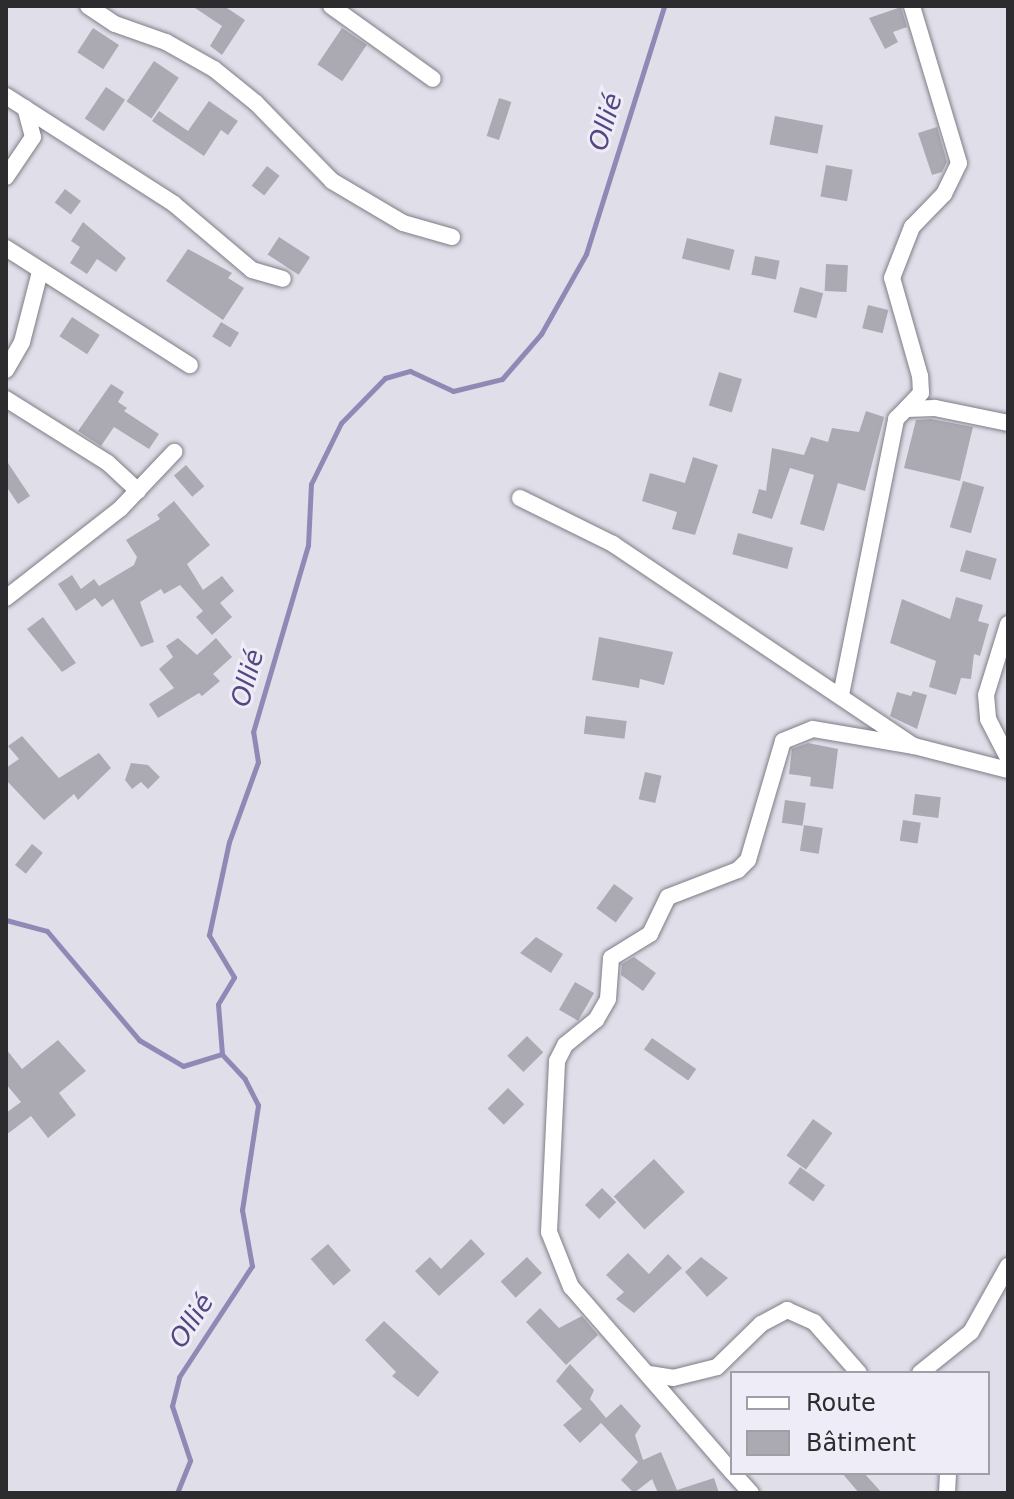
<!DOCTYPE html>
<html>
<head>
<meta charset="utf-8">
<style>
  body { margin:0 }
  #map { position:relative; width:1014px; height:1499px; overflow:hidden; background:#e0dfe9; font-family:"DejaVu Sans",sans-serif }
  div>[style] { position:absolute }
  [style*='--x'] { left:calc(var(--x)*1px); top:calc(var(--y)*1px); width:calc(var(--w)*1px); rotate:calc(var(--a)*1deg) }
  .stream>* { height:5px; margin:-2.5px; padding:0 2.5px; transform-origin:2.5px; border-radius:2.5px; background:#9189b5 }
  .building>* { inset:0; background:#abaab3; transform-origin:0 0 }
  .roads { filter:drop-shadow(0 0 2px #7f7d86) drop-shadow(0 0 2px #7f7d86) }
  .minor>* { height:16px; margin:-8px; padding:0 8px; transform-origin:8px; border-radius:8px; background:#fff }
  span { translate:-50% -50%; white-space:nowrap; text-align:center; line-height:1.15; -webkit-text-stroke:6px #eeecf6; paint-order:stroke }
  .water-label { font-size:26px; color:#554681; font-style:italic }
  .frame { position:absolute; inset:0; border:8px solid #2c2c2f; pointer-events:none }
  .legend { position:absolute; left:730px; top:1371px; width:260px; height:104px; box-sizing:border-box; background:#eeecf6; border:2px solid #a09fa6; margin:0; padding:10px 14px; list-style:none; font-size:24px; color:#2c2c2f }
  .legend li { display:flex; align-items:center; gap:16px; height:40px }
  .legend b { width:40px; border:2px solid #a09fa6 }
</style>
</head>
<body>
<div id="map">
  <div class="stream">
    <div style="--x:6;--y:920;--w:42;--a:15"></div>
    <div style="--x:47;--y:931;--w:143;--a:49.8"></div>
    <div style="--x:139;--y:1040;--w:51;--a:30.6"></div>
    <div style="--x:183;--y:1066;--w:41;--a:-17.1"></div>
    <div style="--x:177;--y:1493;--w:35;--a:-68"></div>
    <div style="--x:190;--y:1460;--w:57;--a:-108.4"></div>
    <div style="--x:172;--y:1406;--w:30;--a:-76"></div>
    <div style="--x:179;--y:1377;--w:133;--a:-56.7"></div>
    <div style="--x:252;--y:1266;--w:57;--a:-100.1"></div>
    <div style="--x:242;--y:1210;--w:106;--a:-81.3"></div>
    <div style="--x:258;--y:1105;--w:29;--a:-117"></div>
    <div style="--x:245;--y:1079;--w:34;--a:-133"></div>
    <div style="--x:222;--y:1054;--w:50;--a:-94.6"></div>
    <div style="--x:218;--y:1004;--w:31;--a:-59"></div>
    <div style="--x:234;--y:977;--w:49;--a:-120.8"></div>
    <div style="--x:209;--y:935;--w:95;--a:-77.9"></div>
    <div style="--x:229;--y:842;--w:85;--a:-70.1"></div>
    <div style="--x:258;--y:762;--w:30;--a:-99"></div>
    <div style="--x:253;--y:732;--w:195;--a:-73.6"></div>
    <div style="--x:308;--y:545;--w:61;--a:-87.2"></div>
    <div style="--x:311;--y:484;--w:68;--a:-63.8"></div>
    <div style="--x:341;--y:423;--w:63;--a:-45.6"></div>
    <div style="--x:385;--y:378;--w:26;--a:-16"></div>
    <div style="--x:410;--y:371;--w:47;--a:24.9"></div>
    <div style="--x:453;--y:391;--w:50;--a:-13.8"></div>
    <div style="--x:502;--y:379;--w:60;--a:-49.1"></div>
    <div style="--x:541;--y:334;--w:92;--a:-60.6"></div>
    <div style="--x:586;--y:254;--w:260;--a:-72.5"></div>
  </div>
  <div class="building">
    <div style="clip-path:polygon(192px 6px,224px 6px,245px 20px,222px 55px,210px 46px,222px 26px)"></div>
    <div style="clip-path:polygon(901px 7px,907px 27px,893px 32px,898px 42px,885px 49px,869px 18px)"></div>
    <div style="left:93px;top:28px;width:31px;height:29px;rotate:33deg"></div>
    <div style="left:342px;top:28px;width:30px;height:44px;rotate:34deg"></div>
    <div style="left:154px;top:61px;width:30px;height:49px;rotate:34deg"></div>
    <div style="left:106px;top:87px;width:23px;height:38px;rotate:34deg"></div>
    <div style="left:499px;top:98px;width:13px;height:40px;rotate:18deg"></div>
    <div style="clip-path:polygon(209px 101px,238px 121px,228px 135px,221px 130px,204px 156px,152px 121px,159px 111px,188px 131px)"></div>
    <div style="left:775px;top:116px;width:49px;height:29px;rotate:11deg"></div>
    <div style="clip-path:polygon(937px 127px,947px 162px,942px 172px,932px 175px,918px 133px)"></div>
    <div style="left:826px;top:165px;width:27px;height:32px;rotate:10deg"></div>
    <div style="left:267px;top:166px;width:16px;height:25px;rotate:38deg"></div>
    <div style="left:65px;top:189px;width:20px;height:17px;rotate:37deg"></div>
    <div style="clip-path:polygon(83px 222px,126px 258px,116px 272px,97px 259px,87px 274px,70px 263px,80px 247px,71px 241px)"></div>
    <div style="left:279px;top:237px;width:37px;height:21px;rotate:33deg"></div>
    <div style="left:687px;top:238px;width:49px;height:21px;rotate:14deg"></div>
    <div style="clip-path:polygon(188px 249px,232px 273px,228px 278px,244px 288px,223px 320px,166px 281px)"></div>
    <div style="left:755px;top:256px;width:25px;height:19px;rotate:11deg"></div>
    <div style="left:826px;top:264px;width:22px;height:27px;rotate:3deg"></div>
    <div style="left:800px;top:287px;width:24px;height:26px;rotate:15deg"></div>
    <div style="left:868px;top:305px;width:21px;height:24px;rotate:14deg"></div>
    <div style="left:72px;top:317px;width:33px;height:23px;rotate:33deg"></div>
    <div style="left:221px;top:322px;width:21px;height:17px;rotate:31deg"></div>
    <div style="left:719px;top:372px;width:24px;height:35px;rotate:17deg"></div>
    <div style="clip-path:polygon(111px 384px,124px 392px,118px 402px,127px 408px,124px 411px,159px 434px,149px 449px,114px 427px,101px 446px,78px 431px)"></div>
    <div style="clip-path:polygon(866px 411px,884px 417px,865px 491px,838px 483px,824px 531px,800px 524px,814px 475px,790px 468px,772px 519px,752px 513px,759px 489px,766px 491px,772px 448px,804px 455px,811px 437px,828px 442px,832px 428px,859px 432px)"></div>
    <div style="clip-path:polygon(931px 419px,973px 427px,960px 481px,904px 468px,916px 420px)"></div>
    <div style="clip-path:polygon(693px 457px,718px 465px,695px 535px,672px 529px,677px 512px,642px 501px,650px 473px,685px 483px)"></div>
    <div style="clip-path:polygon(6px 460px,30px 496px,18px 504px,6px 486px)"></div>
    <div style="left:186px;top:465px;width:28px;height:16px;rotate:49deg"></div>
    <div style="left:963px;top:481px;width:22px;height:48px;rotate:16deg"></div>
    <div style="clip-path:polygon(174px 501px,210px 545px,187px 564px,203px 590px,222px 576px,234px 591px,220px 603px,232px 617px,212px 635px,196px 617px,203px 611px,180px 585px,164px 594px,161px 589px,140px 602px,154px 642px,141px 647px,113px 599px,102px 607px,95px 598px,76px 611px,58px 584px,72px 575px,81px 589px,94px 579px,99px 586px,134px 565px,137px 557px,126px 540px,160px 519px,157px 515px)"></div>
    <div style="left:738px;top:533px;width:57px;height:22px;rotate:15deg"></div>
    <div style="left:966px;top:550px;width:32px;height:22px;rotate:16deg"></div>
    <div style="clip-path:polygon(956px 597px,983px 605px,978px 621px,989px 624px,980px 656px,974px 654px,971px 679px,961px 678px,956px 695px,929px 687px,936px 661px,890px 643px,902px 599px,950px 619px)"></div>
    <div style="clip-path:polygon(43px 617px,76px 663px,62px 672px,27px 629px)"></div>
    <div style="clip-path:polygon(599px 637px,673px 652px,664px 685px,640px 679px,639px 688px,592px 680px)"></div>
    <div style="clip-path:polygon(178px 638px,197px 655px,216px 638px,232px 657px,213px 674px,220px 681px,202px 696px,199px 693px,158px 718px,149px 704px,174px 688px,159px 669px,173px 657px,166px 646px)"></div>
    <div style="clip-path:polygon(913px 691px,927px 695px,917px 729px,890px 716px,897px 692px,911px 696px)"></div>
    <div style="left:586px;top:716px;width:41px;height:18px;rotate:7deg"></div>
    <div style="clip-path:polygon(22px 736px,59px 778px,99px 753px,111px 768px,78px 800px,74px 794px,44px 820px,6px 780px,6px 768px,19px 759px,8px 746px)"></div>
    <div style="clip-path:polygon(808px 743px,838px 749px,833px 789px,810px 786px,811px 777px,789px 774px,792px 749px)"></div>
    <div style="clip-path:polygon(131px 763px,148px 765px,160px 777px,148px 789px,141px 782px,132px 789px,125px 780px)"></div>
    <div style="left:645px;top:772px;width:17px;height:28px;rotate:13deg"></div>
    <div style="left:915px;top:794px;width:26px;height:21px;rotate:7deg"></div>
    <div style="left:785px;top:800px;width:21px;height:23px;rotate:8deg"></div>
    <div style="left:903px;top:820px;width:18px;height:21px;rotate:9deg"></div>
    <div style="left:804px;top:825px;width:19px;height:26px;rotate:9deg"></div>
    <div style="left:32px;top:844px;width:14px;height:27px;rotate:39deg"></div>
    <div style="left:614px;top:884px;width:24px;height:30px;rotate:36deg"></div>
    <div style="clip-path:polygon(536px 937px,563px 954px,551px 973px,520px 953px)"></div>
    <div style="clip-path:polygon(634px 957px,656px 973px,643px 991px,621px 975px,622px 964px)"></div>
    <div style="left:575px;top:982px;width:22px;height:32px;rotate:30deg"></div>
    <div style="left:527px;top:1036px;width:23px;height:28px;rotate:45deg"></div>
    <div style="left:652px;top:1038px;width:54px;height:14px;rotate:35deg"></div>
    <div style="clip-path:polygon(58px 1040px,86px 1071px,59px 1093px,76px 1115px,48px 1138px,31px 1116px,6px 1135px,6px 1113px,21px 1102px,6px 1084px,6px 1049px,22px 1069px)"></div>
    <div style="left:508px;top:1088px;width:23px;height:29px;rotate:45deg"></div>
    <div style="left:813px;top:1119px;width:24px;height:45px;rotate:36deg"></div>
    <div style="left:654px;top:1159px;width:45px;height:55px;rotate:47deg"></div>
    <div style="left:800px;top:1167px;width:31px;height:20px;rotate:36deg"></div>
    <div style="left:602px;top:1188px;width:20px;height:24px;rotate:45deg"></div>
    <div style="clip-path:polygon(471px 1239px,485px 1254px,439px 1296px,415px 1271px,430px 1257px,441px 1269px)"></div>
    <div style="left:328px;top:1244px;width:35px;height:23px;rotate:49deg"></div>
    <div style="clip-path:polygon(628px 1253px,649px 1274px,668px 1254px,682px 1268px,634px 1313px,616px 1299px,624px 1292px,606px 1275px)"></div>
    <div style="left:527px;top:1257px;width:22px;height:36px;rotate:47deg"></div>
    <div style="clip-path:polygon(701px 1257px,728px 1278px,707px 1297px,685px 1272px)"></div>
    <div style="clip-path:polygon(540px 1308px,559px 1328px,582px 1316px,598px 1335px,566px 1365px,526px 1322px)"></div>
    <div style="clip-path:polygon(384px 1321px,439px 1372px,418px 1397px,392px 1376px,396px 1372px,365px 1340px)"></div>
    <div style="clip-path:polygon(570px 1364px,594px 1390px,590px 1399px,606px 1418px,621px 1404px,641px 1426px,635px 1435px,643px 1460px,661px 1452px,677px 1490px,714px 1478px,719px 1493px,658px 1493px,652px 1479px,634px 1493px,621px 1480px,638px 1462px,601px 1423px,580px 1443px,563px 1425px,582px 1409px,556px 1381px)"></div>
    <div style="clip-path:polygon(842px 1473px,864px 1473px,882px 1493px,859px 1493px)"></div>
  </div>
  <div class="roads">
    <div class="minor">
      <div style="--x:88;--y:6;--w:32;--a:34"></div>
      <div style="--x:115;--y:24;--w:54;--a:19.4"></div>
      <div style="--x:166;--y:42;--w:55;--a:29.4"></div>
      <div style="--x:214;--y:69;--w:54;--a:39"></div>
      <div style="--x:256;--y:103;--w:109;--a:45.7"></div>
      <div style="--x:332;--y:181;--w:82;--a:30.6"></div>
      <div style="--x:403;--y:223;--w:51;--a:15.9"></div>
      <div style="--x:331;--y:6;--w:125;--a:35.6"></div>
      <div style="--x:6;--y:96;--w:200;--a:32.7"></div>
      <div style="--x:174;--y:204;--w:102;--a:40.2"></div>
      <div style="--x:252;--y:270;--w:32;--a:16"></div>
      <div style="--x:6;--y:177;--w:48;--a:-56"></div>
      <div style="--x:33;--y:137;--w:30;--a:-105"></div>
      <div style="--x:6;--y:248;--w:218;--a:32.5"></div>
      <div style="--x:6;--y:370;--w:32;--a:-60"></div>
      <div style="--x:22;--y:342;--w:72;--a:-75.6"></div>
      <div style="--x:6;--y:399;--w:120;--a:32.1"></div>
      <div style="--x:108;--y:463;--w:41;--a:43"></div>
      <div style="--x:906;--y:409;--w:22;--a:-47"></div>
      <div style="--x:921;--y:393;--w:17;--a:-93"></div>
      <div style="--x:920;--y:376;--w:102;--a:-105.9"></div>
      <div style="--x:892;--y:278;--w:55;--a:-68.6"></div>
      <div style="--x:912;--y:227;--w:46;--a:-45.9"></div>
      <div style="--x:944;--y:194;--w:34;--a:-64"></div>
      <div style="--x:959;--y:163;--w:164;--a:-106.7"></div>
      <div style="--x:520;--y:498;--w:104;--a:26.3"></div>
      <div style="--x:613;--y:544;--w:362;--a:33.9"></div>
      <div style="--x:914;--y:746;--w:97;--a:14.3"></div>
      <div style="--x:6;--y:598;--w:145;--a:-38"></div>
      <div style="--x:120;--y:509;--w:79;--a:-46.5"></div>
      <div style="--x:1008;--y:624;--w:74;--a:107.2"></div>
      <div style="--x:986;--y:695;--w:24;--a:85"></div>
      <div style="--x:988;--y:719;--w:44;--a:62.9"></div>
      <div style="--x:841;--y:695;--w:281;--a:-78.7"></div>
      <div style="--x:896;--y:419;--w:14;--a:-45"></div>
      <div style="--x:906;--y:409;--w:29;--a:-2"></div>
      <div style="--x:935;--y:408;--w:75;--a:11.6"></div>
      <div style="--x:920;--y:1373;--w:65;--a:-38.8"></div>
      <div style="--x:971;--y:1332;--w:76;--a:-60.7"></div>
      <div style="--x:649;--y:1374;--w:24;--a:9"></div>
      <div style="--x:673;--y:1378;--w:45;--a:-14"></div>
      <div style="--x:717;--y:1367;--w:62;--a:-44.3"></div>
      <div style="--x:761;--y:1324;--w:30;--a:-28"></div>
      <div style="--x:787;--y:1310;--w:30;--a:24"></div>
      <div style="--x:814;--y:1322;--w:68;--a:48.6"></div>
      <div style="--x:732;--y:1472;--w:245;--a:-131"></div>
      <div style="--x:571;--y:1287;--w:59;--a:-111.8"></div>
      <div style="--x:549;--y:1232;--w:171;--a:-87.3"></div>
      <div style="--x:557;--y:1061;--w:18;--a:-63"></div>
      <div style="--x:565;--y:1045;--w:40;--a:-39"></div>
      <div style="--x:596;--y:1020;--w:24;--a:-60"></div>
      <div style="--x:608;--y:999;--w:41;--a:-85.8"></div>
      <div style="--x:611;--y:958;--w:46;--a:-31.6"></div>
      <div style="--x:650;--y:934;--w:41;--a:-64.1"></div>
      <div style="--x:668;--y:897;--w:75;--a:-21.1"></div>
      <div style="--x:738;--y:870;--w:14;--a:-45"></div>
      <div style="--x:748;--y:860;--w:124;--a:-73.6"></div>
      <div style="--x:783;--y:741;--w:32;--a:-22"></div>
      <div style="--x:813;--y:729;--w:102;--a:9.6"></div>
      <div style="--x:733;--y:1473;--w:27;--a:48"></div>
      <div style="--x:947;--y:1493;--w:20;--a:-87"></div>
    </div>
  </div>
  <div class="water-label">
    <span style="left:606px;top:122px;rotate:-73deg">Ollié</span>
    <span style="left:248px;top:678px;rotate:-74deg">Ollié</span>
    <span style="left:192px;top:1321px;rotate:-57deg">Ollié</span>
  </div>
  <div class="frame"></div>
  <ul class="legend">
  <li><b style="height:10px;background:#fff"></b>Route</li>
  <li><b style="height:22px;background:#abaab3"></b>Bâtiment</li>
  </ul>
</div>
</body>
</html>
